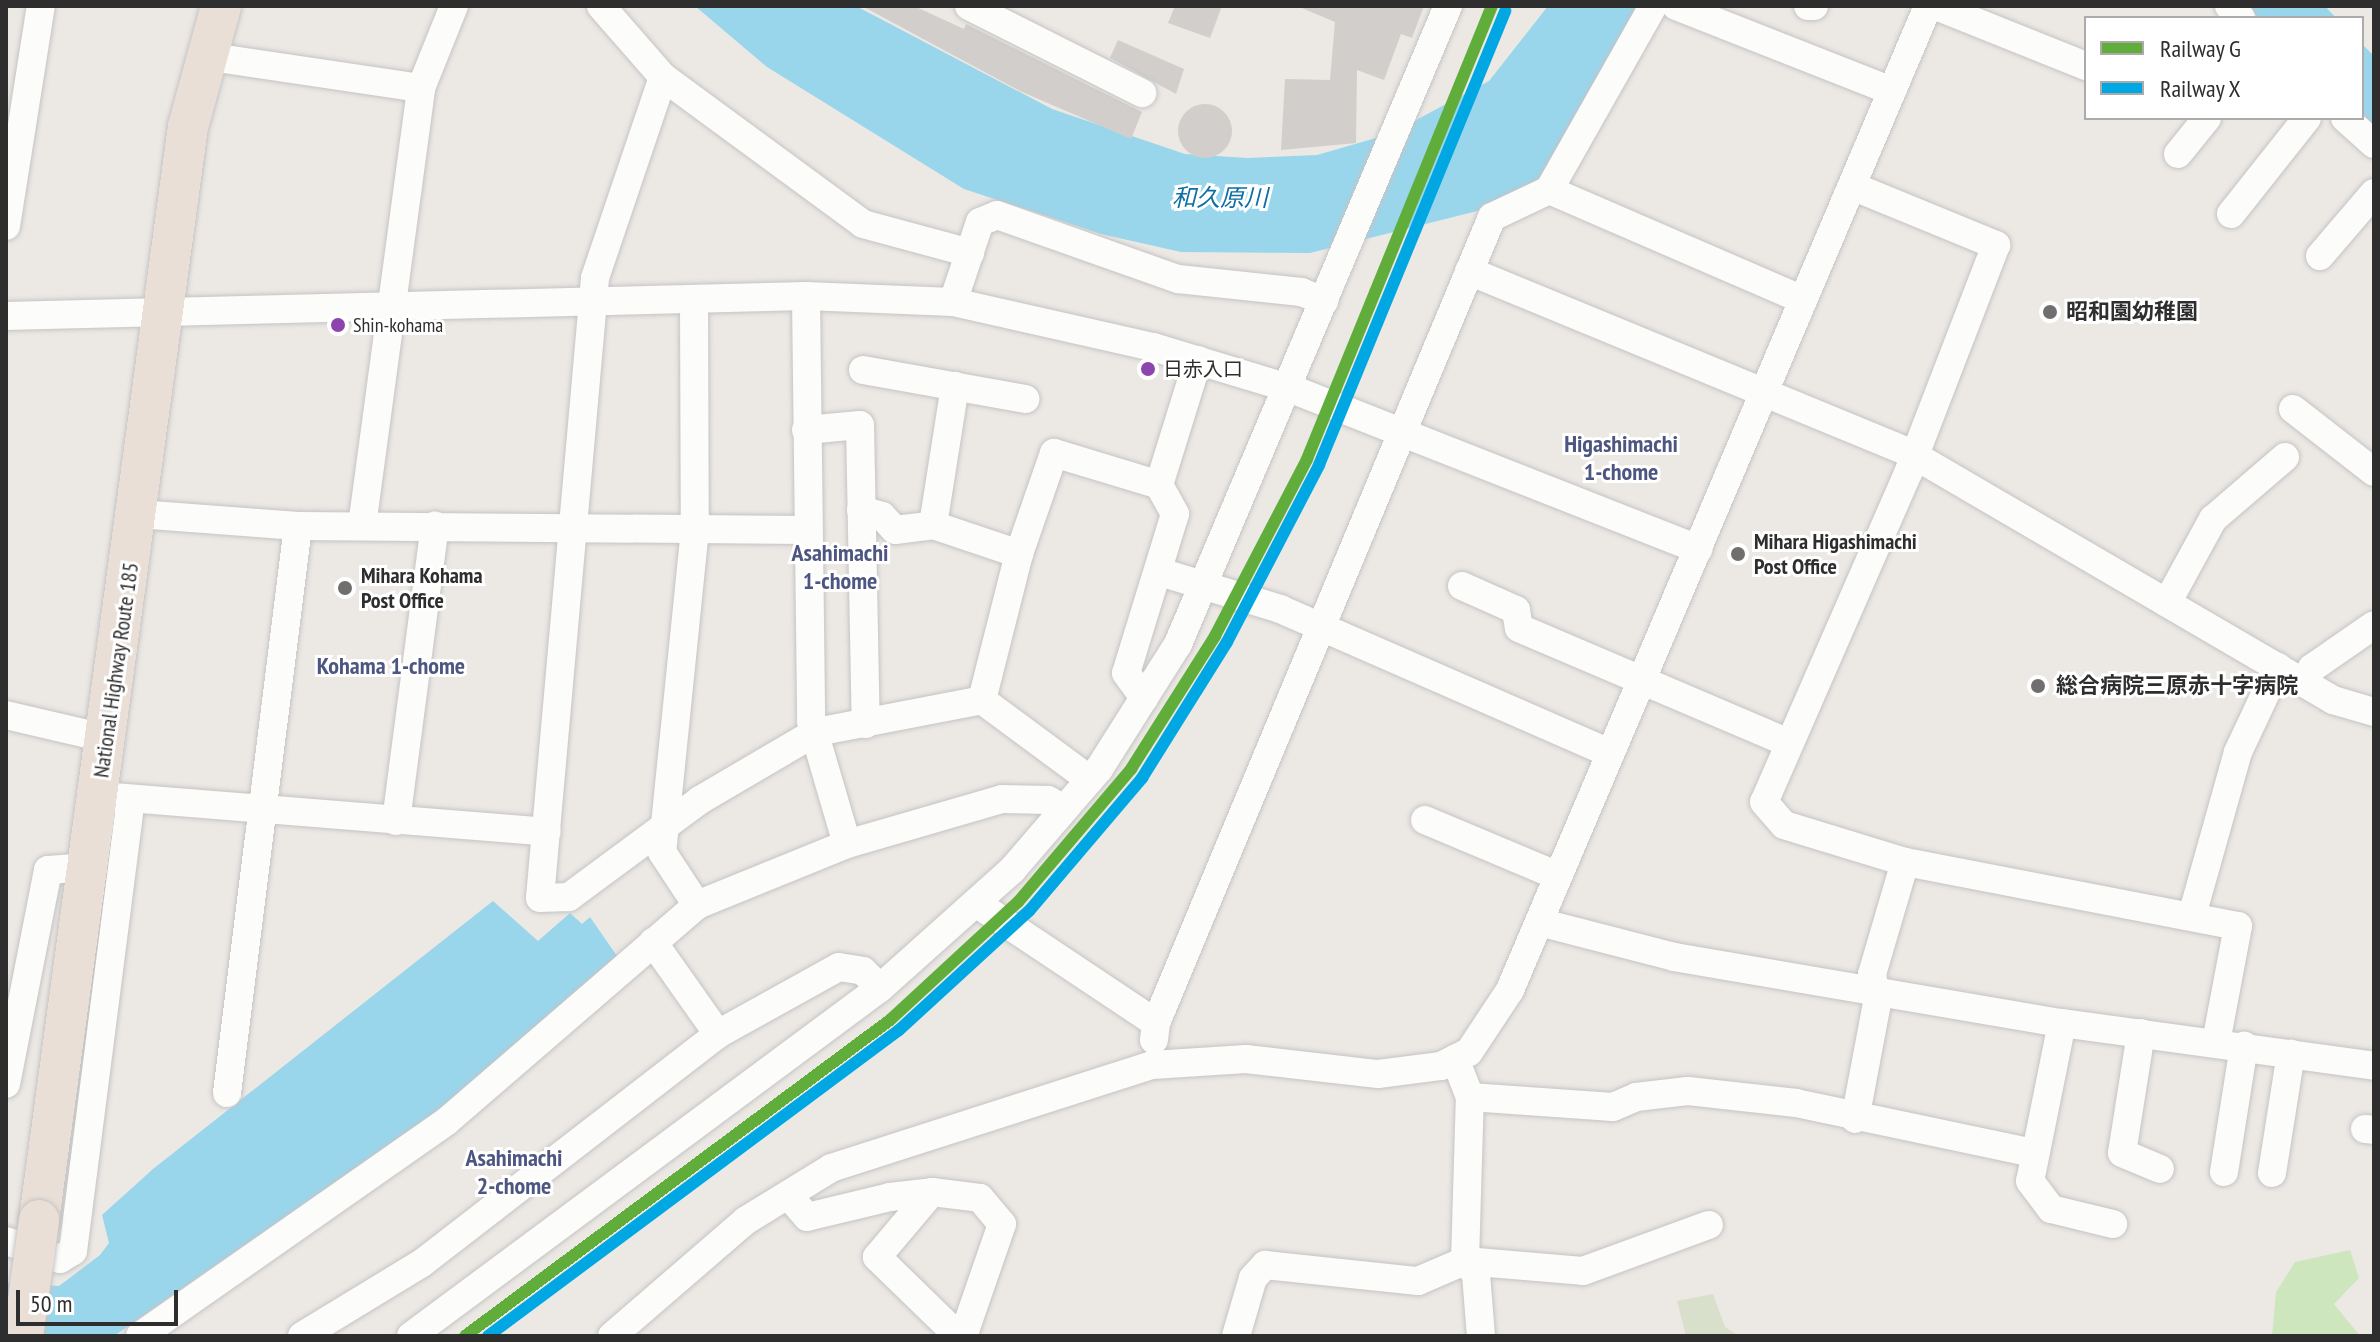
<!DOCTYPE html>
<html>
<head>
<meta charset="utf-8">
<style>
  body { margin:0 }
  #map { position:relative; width:2380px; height:1342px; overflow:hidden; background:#ece8e4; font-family:"PT Sans Narrow","Noto Sans JP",sans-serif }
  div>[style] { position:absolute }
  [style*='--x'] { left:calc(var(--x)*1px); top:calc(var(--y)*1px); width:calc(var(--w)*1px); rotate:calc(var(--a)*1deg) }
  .green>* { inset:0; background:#cee6be }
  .cemetery>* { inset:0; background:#d8e0cc }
  .water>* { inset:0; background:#99d6ec }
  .building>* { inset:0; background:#d1cecb }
  .round { border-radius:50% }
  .roads { filter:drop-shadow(0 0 2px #c5c4c5) drop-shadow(0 0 2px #c5c4c5) }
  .minor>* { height:28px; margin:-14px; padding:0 14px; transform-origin:14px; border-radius:14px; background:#fcfcfb }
  .highway>* { height:40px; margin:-20px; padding:0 20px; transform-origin:20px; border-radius:20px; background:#eadfd6 }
  .bridges { filter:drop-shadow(0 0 2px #c6c5c4) drop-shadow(0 0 2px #c6c5c4) }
  .highway-bridge>* { height:40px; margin:-20px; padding:0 20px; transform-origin:20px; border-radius:20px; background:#eadfd6 }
  .rail-1>* { height:12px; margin:-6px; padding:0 6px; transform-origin:6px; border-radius:6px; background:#60ad3b }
  .rail-2>* { height:12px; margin:-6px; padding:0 6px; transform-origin:6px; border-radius:6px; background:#00a7e3 }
  .dots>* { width:22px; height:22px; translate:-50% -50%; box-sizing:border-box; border:4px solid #fff; border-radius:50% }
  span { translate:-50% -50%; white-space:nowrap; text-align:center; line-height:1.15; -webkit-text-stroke:6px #fff; paint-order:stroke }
  .bus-label { font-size:20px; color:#2e2e2e }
  .left { translate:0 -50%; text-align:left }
  .poi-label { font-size:22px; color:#2e2e2e; font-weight:700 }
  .street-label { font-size:22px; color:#2e2e2e }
  .water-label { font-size:24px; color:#0d6fa3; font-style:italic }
  .neighbourhood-label { font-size:24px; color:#4d5680; font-weight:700 }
  .frame { position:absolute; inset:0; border:8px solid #2e2e2e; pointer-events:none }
  .legend { position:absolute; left:2084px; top:16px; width:280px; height:104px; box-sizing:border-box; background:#fff; border:2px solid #ababab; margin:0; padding:10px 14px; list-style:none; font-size:24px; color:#2e2e2e }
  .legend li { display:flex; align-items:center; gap:16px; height:40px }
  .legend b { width:40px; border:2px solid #ababab }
  .scale { position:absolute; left:16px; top:1290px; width:162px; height:36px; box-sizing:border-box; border:4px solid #2e2e2e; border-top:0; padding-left:10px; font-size:24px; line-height:28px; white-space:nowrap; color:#2e2e2e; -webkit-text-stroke:6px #fff; paint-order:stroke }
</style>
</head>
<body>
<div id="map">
  <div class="green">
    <div style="clip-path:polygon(2350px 1250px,2359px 1278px,2334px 1304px,2360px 1336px,2272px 1336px,2276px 1292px,2295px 1262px)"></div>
  </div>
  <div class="cemetery">
    <div style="clip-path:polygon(1713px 1294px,1725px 1327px,1739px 1336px,1686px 1336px,1677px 1301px)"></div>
  </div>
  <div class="water">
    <div style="clip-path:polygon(695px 6px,856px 6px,1052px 109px,1185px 154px,1248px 158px,1317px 155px,1390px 134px,1489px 81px,1548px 6px,1641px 6px,1549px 176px,1501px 205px,1310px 253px,1181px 252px,1101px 234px,964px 189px,767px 67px)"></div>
    <div style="clip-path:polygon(2247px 6px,2325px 6px,2336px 18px,2259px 18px)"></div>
    <div style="clip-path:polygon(2362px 44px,2374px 56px,2374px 136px,2362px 118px)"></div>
    <div style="clip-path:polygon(493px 901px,538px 941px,570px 913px,582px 924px,590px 917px,617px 956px,449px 1103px,114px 1336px,6px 1336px,6px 1283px,59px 1286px,100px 1255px,109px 1243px,102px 1215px,153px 1169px)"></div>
  </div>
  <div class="building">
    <div style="clip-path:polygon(862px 6px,914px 6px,964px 29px,966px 24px,1142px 112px,1131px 139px,1020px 91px)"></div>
    <div style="clip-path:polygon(1175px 6px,1222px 6px,1210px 38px,1168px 23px)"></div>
    <div style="clip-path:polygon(1297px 6px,1424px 6px,1412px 38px,1401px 34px,1384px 80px,1357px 70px,1356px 143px,1281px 150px,1285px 79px,1330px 80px,1335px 22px)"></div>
    <div style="clip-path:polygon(1118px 40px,1184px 69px,1176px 94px,1110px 58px)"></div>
    <div class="round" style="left:1178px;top:104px;width:54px;height:54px"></div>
  </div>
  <div class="roads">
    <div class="minor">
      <div style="--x:601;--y:6;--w:94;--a:48.9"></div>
      <div style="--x:663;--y:77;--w:248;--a:36.3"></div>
      <div style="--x:863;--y:224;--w:111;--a:15.2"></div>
      <div style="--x:969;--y:6;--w:194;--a:26.7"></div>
      <div style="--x:1676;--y:6;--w:232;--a:21.5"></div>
      <div style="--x:1808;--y:6;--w:6;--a:0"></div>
      <div style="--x:1936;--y:6;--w:162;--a:21.8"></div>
      <div style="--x:2229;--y:6;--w:17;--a:45"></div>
      <div style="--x:204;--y:56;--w:219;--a:8.4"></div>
      <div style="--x:663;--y:77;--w:212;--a:108.7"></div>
      <div style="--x:595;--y:278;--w:622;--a:95.07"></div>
      <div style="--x:540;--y:898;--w:29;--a:-2"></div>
      <div style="--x:569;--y:897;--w:163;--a:-36.5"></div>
      <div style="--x:700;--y:800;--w:134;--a:-30.4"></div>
      <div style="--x:816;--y:732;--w:169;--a:-10.9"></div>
      <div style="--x:2345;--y:118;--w:39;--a:42"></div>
      <div style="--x:2178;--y:154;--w:46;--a:-51.1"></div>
      <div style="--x:1852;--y:186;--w:156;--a:22.3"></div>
      <div style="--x:1996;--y:245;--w:244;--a:111.1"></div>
      <div style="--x:1908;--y:473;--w:359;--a:113.6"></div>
      <div style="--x:1764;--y:802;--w:30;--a:49"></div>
      <div style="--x:1784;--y:825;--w:127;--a:17"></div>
      <div style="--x:1905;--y:862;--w:117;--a:106.4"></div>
      <div style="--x:1872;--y:974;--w:29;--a:80"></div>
      <div style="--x:1877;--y:1003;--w:118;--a:100.7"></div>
      <div style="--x:1549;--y:190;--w:277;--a:23.4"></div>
      <div style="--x:2231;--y:214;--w:122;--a:-51.6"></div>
      <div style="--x:6;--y:226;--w:223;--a:-81"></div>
      <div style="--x:2320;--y:256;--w:83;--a:-49.4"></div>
      <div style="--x:1469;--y:271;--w:479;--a:22.4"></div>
      <div style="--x:1912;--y:454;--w:488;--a:30.3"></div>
      <div style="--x:2333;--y:700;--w:43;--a:16.3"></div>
      <div style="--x:806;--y:296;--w:425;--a:89.3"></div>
      <div style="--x:811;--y:721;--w:128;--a:73.7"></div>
      <div style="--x:694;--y:299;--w:230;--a:89.8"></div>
      <div style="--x:695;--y:529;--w:325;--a:95.8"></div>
      <div style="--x:662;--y:852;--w:64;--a:56.6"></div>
      <div style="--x:953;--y:302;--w:84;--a:-71.4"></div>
      <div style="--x:980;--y:222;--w:18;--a:-22"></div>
      <div style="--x:997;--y:215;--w:192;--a:19.5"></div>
      <div style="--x:1178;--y:279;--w:124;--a:6"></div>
      <div style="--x:1301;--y:292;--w:25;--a:21"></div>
      <div style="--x:6;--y:316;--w:800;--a:-1.43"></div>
      <div style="--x:806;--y:296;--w:147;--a:2.3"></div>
      <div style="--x:953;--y:302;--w:205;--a:12.7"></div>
      <div style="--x:1153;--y:347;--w:142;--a:16.8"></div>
      <div style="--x:1289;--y:388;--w:440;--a:21.5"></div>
      <div style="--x:863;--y:370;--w:165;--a:10.1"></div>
      <div style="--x:2293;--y:409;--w:103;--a:37.9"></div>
      <div style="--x:806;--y:430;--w:54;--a:-5.3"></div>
      <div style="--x:860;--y:425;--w:299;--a:88.9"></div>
      <div style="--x:1159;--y:485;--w:131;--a:-72.7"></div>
      <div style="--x:861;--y:510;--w:22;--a:16"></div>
      <div style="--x:882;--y:516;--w:19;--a:47"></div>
      <div style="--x:895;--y:530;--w:38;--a:-7"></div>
      <div style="--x:933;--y:525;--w:91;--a:18.6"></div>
      <div style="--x:138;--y:514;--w:160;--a:4.3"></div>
      <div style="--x:298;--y:526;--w:507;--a:0.45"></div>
      <div style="--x:933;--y:525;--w:141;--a:-81"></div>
      <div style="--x:362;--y:526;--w:442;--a:-82.3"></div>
      <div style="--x:421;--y:88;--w:88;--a:-68.1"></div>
      <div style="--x:1160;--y:572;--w:126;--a:17.1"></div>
      <div style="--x:1280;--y:609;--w:360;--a:23.6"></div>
      <div style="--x:1462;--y:586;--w:59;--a:24"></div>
      <div style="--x:1516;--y:610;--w:18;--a:81"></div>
      <div style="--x:1519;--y:628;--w:293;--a:23.1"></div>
      <div style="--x:2167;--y:603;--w:96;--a:-61.3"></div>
      <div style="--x:2213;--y:519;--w:95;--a:-40.7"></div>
      <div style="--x:2304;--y:683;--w:17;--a:-62"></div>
      <div style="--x:2312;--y:668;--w:75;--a:-34.7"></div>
      <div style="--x:982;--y:700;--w:151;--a:-75.8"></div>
      <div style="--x:1019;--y:554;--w:107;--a:-70.9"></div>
      <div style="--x:1054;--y:453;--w:110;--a:16.9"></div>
      <div style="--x:1159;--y:485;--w:33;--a:61"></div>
      <div style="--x:1175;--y:514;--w:166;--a:107.1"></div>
      <div style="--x:1126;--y:673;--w:31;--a:54"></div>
      <div style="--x:982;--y:700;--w:134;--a:36.5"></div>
      <div style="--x:6;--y:715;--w:102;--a:13.1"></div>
      <div style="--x:115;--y:797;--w:433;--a:4.6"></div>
      <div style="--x:1425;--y:820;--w:144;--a:22.8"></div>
      <div style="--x:396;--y:821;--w:298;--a:-82.5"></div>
      <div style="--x:1905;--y:862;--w:339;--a:10.9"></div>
      <div style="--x:2238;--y:926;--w:118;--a:100.7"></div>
      <div style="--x:976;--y:903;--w:216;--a:33.7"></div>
      <div style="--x:1156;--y:1023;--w:17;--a:97"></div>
      <div style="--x:2193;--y:912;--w:166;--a:-74.3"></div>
      <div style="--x:2238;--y:752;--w:94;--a:-64.8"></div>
      <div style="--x:1539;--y:922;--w:139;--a:14.5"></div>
      <div style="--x:1674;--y:957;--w:394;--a:9.7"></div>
      <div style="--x:2062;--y:1023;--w:315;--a:7.8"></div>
      <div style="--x:653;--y:942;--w:113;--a:54.8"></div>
      <div style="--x:1156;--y:1023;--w:873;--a:-67.37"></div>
      <div style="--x:1492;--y:217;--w:63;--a:-25.3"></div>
      <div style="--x:1549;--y:190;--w:211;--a:-60.5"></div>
      <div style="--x:2062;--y:1023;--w:161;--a:101.4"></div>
      <div style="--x:2030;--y:1181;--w:35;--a:53"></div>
      <div style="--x:2051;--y:1209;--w:64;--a:13.6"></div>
      <div style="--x:2141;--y:1033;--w:121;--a:99"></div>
      <div style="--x:2122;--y:1153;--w:41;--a:22.8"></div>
      <div style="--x:6;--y:1084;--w:218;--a:-78.9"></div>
      <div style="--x:48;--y:870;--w:41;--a:-4.2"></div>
      <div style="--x:227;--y:1093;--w:571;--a:-82.86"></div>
      <div style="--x:1470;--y:1097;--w:143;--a:4"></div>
      <div style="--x:1613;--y:1107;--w:25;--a:-23"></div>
      <div style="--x:1636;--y:1097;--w:52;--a:-6.6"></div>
      <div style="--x:1688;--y:1091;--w:109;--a:6.3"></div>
      <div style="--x:1796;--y:1103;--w:243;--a:11.9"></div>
      <div style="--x:2365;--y:1129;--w:9;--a:6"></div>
      <div style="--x:2224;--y:1172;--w:128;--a:-81"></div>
      <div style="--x:2272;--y:1173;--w:121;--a:-81"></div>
      <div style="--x:788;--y:1195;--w:29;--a:49"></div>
      <div style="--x:807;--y:1217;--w:85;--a:-13.5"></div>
      <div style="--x:890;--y:1197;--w:42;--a:-6.8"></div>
      <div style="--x:932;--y:1192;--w:48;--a:7.1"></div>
      <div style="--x:980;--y:1198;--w:34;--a:50"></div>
      <div style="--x:1002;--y:1224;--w:110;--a:109.1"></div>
      <div style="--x:966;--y:1328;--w:16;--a:180"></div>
      <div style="--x:950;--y:1328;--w:102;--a:-135.8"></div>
      <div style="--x:877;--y:1257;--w:85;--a:-49.8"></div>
      <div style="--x:6;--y:1241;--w:57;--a:18.4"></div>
      <div style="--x:60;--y:1259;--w:15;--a:-32"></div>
      <div style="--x:73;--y:1251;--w:454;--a:-82.7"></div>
      <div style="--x:1465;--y:1261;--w:118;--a:4.8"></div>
      <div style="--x:1583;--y:1271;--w:134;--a:-20.1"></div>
      <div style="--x:1465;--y:1261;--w:17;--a:50"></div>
      <div style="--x:1476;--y:1274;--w:62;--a:85.4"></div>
      <div style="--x:140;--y:1336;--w:375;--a:-35"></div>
      <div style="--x:447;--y:1121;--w:330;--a:-40.8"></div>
      <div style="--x:697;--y:905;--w:162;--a:-22.1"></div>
      <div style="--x:847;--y:844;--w:161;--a:-16.2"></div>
      <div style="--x:1002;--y:799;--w:46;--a:1.2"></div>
      <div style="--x:1048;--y:800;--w:18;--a:29"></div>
      <div style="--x:302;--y:1336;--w:140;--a:-31.3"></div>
      <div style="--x:422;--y:1263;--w:374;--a:-37.7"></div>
      <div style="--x:718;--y:1034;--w:138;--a:-29"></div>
      <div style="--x:839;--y:967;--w:24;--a:9"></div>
      <div style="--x:863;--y:971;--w:24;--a:45"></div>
      <div style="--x:411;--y:1336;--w:584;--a:-36.58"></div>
      <div style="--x:880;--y:988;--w:177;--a:-41.8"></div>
      <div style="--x:1012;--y:870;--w:133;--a:-49.3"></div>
      <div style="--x:1099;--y:769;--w:148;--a:-57.7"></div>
      <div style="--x:1178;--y:644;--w:693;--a:-67.06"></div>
      <div style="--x:612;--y:1336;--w:176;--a:-40.8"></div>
      <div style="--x:745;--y:1221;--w:101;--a:-31.6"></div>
      <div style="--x:831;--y:1168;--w:337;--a:-17.8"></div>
      <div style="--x:1152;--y:1065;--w:94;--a:-3.7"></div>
      <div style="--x:1246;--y:1059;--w:133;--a:6.5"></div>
      <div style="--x:1378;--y:1074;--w:64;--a:-7.2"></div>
      <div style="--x:1441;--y:1066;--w:31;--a:-27"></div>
      <div style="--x:1469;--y:1052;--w:74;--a:-56.5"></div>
      <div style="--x:1510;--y:990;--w:1069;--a:-66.98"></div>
      <div style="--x:1236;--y:1336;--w:60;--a:-73.7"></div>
      <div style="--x:1253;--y:1278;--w:18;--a:-47"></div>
      <div style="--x:1265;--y:1265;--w:154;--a:6"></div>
      <div style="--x:1418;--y:1281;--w:51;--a:-23.1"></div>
      <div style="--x:1465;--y:1261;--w:164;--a:-88.3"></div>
      <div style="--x:1470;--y:1097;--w:41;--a:-111.5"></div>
    </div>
    <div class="highway">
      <div style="--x:39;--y:1220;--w:1103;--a:-82.24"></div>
      <div style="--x:188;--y:127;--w:125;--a:-74.7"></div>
    </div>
  </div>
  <div class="bridges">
    <div class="highway-bridge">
      <div style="--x:23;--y:1336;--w:117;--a:-82.1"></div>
    </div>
  </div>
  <div class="rail-1">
    <div style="--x:465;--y:1336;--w:530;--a:-36.63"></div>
    <div style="--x:890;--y:1020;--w:174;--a:-42.7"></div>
    <div style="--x:1018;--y:902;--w:175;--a:-49.6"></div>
    <div style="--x:1131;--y:769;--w:157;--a:-57.7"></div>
    <div style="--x:1215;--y:636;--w:199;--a:-62.5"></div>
    <div style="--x:1307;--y:459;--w:489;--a:-67.8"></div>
  </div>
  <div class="rail-2">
    <div style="--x:488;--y:1336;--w:512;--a:-36.67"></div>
    <div style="--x:899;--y:1030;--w:176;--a:-42.5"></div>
    <div style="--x:1029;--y:911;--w:175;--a:-49.6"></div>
    <div style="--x:1142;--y:778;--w:160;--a:-58"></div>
    <div style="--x:1227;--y:642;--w:199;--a:-62.5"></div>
    <div style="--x:1319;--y:465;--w:491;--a:-67.7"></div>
  </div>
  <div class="dots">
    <div style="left:2050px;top:312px;background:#706f6e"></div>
    <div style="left:338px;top:325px;background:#8e44ad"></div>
    <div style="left:1148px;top:369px;background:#8e44ad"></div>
    <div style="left:1738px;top:554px;background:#706f6e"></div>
    <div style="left:345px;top:588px;background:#706f6e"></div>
    <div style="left:2038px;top:686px;background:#706f6e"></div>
  </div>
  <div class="bus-label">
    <span class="left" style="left:353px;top:325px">Shin-kohama</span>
    <span class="left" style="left:1163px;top:369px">日赤入口</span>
  </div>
  <div class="poi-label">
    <span class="left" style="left:2066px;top:312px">昭和園幼稚園</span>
    <span class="left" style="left:1754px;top:554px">Mihara Higashimachi<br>Post Office</span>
    <span class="left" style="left:361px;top:588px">Mihara Kohama<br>Post Office</span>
    <span class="left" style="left:2056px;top:686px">総合病院三原赤十字病院</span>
  </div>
  <div class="street-label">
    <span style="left:116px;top:670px;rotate:-82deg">National Highway Route 185</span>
  </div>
  <div class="water-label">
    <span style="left:1220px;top:198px">和久原川</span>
  </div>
  <div class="neighbourhood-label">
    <span style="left:1621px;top:458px">Higashimachi<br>1-chome</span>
    <span style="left:840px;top:567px">Asahimachi<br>1-chome</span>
    <span style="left:391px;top:666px">Kohama 1-chome</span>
    <span style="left:514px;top:1172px">Asahimachi<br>2-chome</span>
  </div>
  <div class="frame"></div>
  <ul class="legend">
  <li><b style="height:10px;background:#60ad3b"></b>Railway G</li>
  <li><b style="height:10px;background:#00a7e3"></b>Railway X</li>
  </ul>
  <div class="scale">50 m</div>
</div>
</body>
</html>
